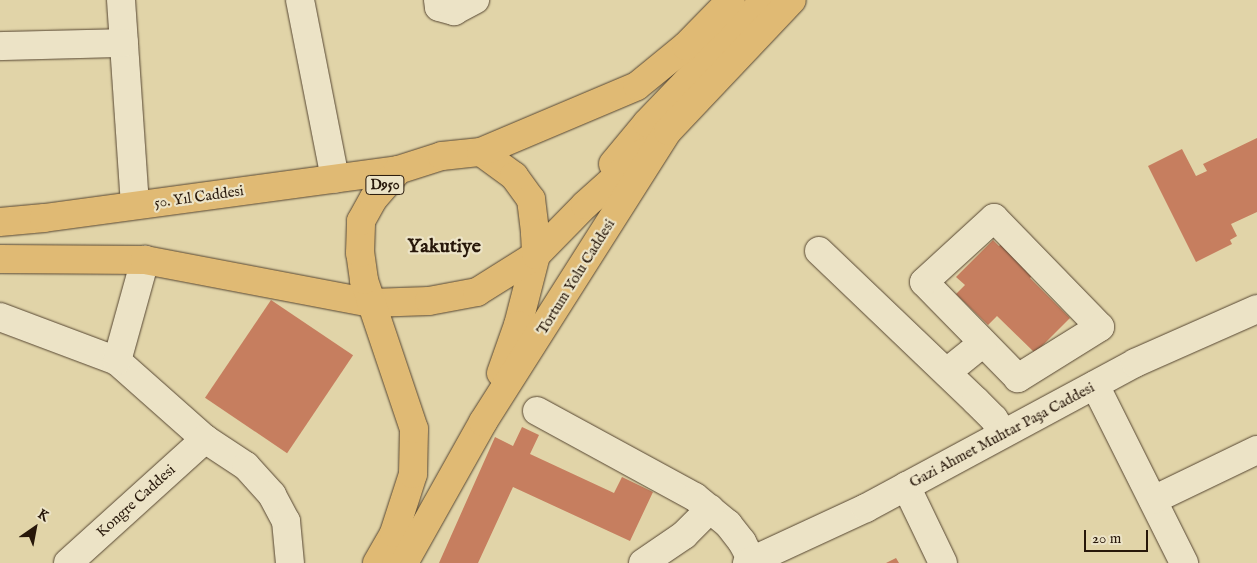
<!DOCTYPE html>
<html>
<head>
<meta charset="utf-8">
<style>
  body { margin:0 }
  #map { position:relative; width:1257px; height:563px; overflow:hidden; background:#e1d4a8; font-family:"IM FELL English",serif }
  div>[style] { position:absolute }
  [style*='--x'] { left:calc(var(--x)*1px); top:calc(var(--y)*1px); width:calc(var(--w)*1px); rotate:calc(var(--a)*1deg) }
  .building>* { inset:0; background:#c67e5f; transform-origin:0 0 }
  .roads { filter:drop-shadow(0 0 1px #564632) drop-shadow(0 0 1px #564632) }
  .minor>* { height:28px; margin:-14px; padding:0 14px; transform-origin:14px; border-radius:14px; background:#ece3c6 }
  .major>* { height:28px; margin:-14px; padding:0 14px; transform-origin:14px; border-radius:14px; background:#e0ba74 }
  .highway>* { height:28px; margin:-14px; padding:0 14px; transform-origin:14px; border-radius:14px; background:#e0ba74 }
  span { translate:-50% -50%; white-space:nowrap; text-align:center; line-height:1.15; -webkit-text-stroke:4.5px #ece3c6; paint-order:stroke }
  .shield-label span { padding:1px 4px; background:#ece3c6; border:1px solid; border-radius:4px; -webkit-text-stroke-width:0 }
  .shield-label { font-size:14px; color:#27170a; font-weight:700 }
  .street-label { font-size:15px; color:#27170a }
  .district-label { font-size:20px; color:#27170a; font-weight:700 }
  .north { position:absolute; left:10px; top:503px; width:50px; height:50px; -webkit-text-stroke:4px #ece3c6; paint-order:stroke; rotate:33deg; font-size:14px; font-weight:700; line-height:20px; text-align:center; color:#27170a }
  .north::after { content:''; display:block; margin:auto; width:18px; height:22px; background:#27170a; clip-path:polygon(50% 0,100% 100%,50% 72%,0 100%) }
  .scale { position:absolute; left:1084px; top:530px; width:64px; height:22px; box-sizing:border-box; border:2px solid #27170a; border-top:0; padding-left:6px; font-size:15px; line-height:18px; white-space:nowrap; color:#27170a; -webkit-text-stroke:4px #ece3c6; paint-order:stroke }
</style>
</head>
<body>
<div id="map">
  <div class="building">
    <div style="clip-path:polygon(1257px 138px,1257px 212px,1231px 224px,1237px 236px,1230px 240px,1232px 244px,1196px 262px,1148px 166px,1182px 149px,1196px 176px,1207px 171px,1203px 164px)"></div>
    <div style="clip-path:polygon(1006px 239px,1038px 270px,1030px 278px,1070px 318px,1035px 353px,997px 316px,988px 325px,956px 294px,965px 285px,956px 277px,993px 240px,999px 246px)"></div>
    <div style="left:271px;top:300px;width:99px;height:118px;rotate:34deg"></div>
    <div style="clip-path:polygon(522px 427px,539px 435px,530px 454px,614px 493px,622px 477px,653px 492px,630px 541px,513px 487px,478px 563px,439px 563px,495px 437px,513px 446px)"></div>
    <div style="clip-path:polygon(896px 558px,899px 563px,886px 563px)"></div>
  </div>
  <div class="roads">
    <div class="minor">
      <div style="--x:121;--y:0;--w:205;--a:86.1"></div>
      <div style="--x:300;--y:0;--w:182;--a:78.9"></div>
      <div style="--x:438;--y:0;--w:7;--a:82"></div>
      <div style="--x:439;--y:7;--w:16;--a:15"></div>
      <div style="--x:454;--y:11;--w:24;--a:-28"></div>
      <div style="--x:0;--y:46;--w:124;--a:-1.4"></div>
      <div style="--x:994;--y:218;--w:152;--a:45.8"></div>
      <div style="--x:1100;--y:327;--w:97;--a:148.1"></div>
      <div style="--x:1018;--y:378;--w:134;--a:-134.4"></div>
      <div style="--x:924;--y:282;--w:95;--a:-42.4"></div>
      <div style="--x:819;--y:251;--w:217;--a:43.7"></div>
      <div style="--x:976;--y:401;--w:25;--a:45"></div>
      <div style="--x:994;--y:419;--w:17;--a:57"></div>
      <div style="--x:0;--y:317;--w:125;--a:20.6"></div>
      <div style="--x:117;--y:361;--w:118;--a:41.6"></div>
      <div style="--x:205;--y:439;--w:49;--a:33.4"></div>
      <div style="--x:246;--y:466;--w:39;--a:48"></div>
      <div style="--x:272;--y:495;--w:30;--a:62"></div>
      <div style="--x:286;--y:521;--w:42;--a:84.6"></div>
      <div style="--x:117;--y:361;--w:105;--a:-74.5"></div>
      <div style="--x:947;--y:372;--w:46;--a:-38.9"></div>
      <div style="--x:1095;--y:385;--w:199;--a:63.4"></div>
      <div style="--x:537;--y:411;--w:180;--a:28.6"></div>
      <div style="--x:695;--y:497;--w:43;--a:39.3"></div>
      <div style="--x:728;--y:524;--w:23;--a:52"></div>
      <div style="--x:742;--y:542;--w:21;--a:62"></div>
      <div style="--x:906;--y:486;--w:85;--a:64.3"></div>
      <div style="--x:1153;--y:500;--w:115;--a:-25.7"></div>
      <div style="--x:68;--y:563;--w:185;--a:-42.1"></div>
      <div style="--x:643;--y:563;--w:50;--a:-34.3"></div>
      <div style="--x:684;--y:535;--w:37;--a:-45"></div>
      <div style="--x:747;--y:563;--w:131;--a:-24.8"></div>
      <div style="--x:866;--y:508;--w:306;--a:-28.3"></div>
      <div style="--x:1135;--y:363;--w:133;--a:-23.9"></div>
    </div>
    <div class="major">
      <div style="--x:0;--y:222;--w:44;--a:-5.2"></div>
      <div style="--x:44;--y:218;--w:357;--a:-7.7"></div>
      <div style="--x:0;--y:259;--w:145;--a:0.4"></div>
      <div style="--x:145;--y:260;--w:230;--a:10.8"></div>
    </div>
    <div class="highway">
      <div style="--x:481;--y:152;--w:41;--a:36"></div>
      <div style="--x:514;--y:176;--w:29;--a:54"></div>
      <div style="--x:531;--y:199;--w:34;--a:83"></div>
      <div style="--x:535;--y:233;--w:22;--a:87"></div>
      <div style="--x:536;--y:255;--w:72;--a:104.4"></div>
      <div style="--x:518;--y:325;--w:51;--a:109.5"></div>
      <div style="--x:613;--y:164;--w:53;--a:-50.3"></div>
      <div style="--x:647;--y:123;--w:170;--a:-46.2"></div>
      <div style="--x:371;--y:303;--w:58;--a:-2"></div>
      <div style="--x:429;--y:301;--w:49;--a:-10.6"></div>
      <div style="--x:477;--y:292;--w:70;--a:-32.1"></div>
      <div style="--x:536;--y:255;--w:70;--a:-45.6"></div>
      <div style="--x:585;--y:205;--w:79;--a:-41.9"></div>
      <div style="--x:377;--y:563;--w:34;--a:-60"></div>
      <div style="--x:394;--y:533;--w:62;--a:-72.1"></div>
      <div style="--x:413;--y:474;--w:45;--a:-88.7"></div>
      <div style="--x:414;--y:429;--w:157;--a:-108.6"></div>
      <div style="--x:364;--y:280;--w:27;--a:-98"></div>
      <div style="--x:360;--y:253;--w:32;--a:-88"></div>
      <div style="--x:361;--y:221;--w:26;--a:-61"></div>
      <div style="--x:374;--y:198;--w:37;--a:-49"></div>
      <div style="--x:398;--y:170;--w:46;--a:-17.7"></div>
      <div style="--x:442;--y:156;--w:39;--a:-6"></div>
      <div style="--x:481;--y:152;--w:169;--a:-22.9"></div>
      <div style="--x:637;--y:86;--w:63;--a:-39.2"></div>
      <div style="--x:686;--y:46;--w:64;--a:-45.6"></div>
      <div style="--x:404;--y:563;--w:162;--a:-60.7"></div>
      <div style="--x:483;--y:422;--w:345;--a:-57.6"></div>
      <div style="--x:668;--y:131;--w:180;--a:-46.6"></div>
    </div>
  </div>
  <div class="shield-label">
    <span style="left:385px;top:185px">D950</span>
  </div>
  <div class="street-label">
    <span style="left:199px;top:197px;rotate:-8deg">50. Yıl Caddesi</span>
    <span style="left:576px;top:277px;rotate:-58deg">Tortum Yolu Caddesi</span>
    <span style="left:1002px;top:435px;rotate:-28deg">Gazi Ahmet Muhtar Paşa Caddesi</span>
    <span style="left:136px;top:501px;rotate:-42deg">Kongre Caddesi</span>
  </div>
  <div class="district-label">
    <span style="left:444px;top:246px">Yakutiye</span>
  </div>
  <div class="north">K</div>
  <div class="scale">20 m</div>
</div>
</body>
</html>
